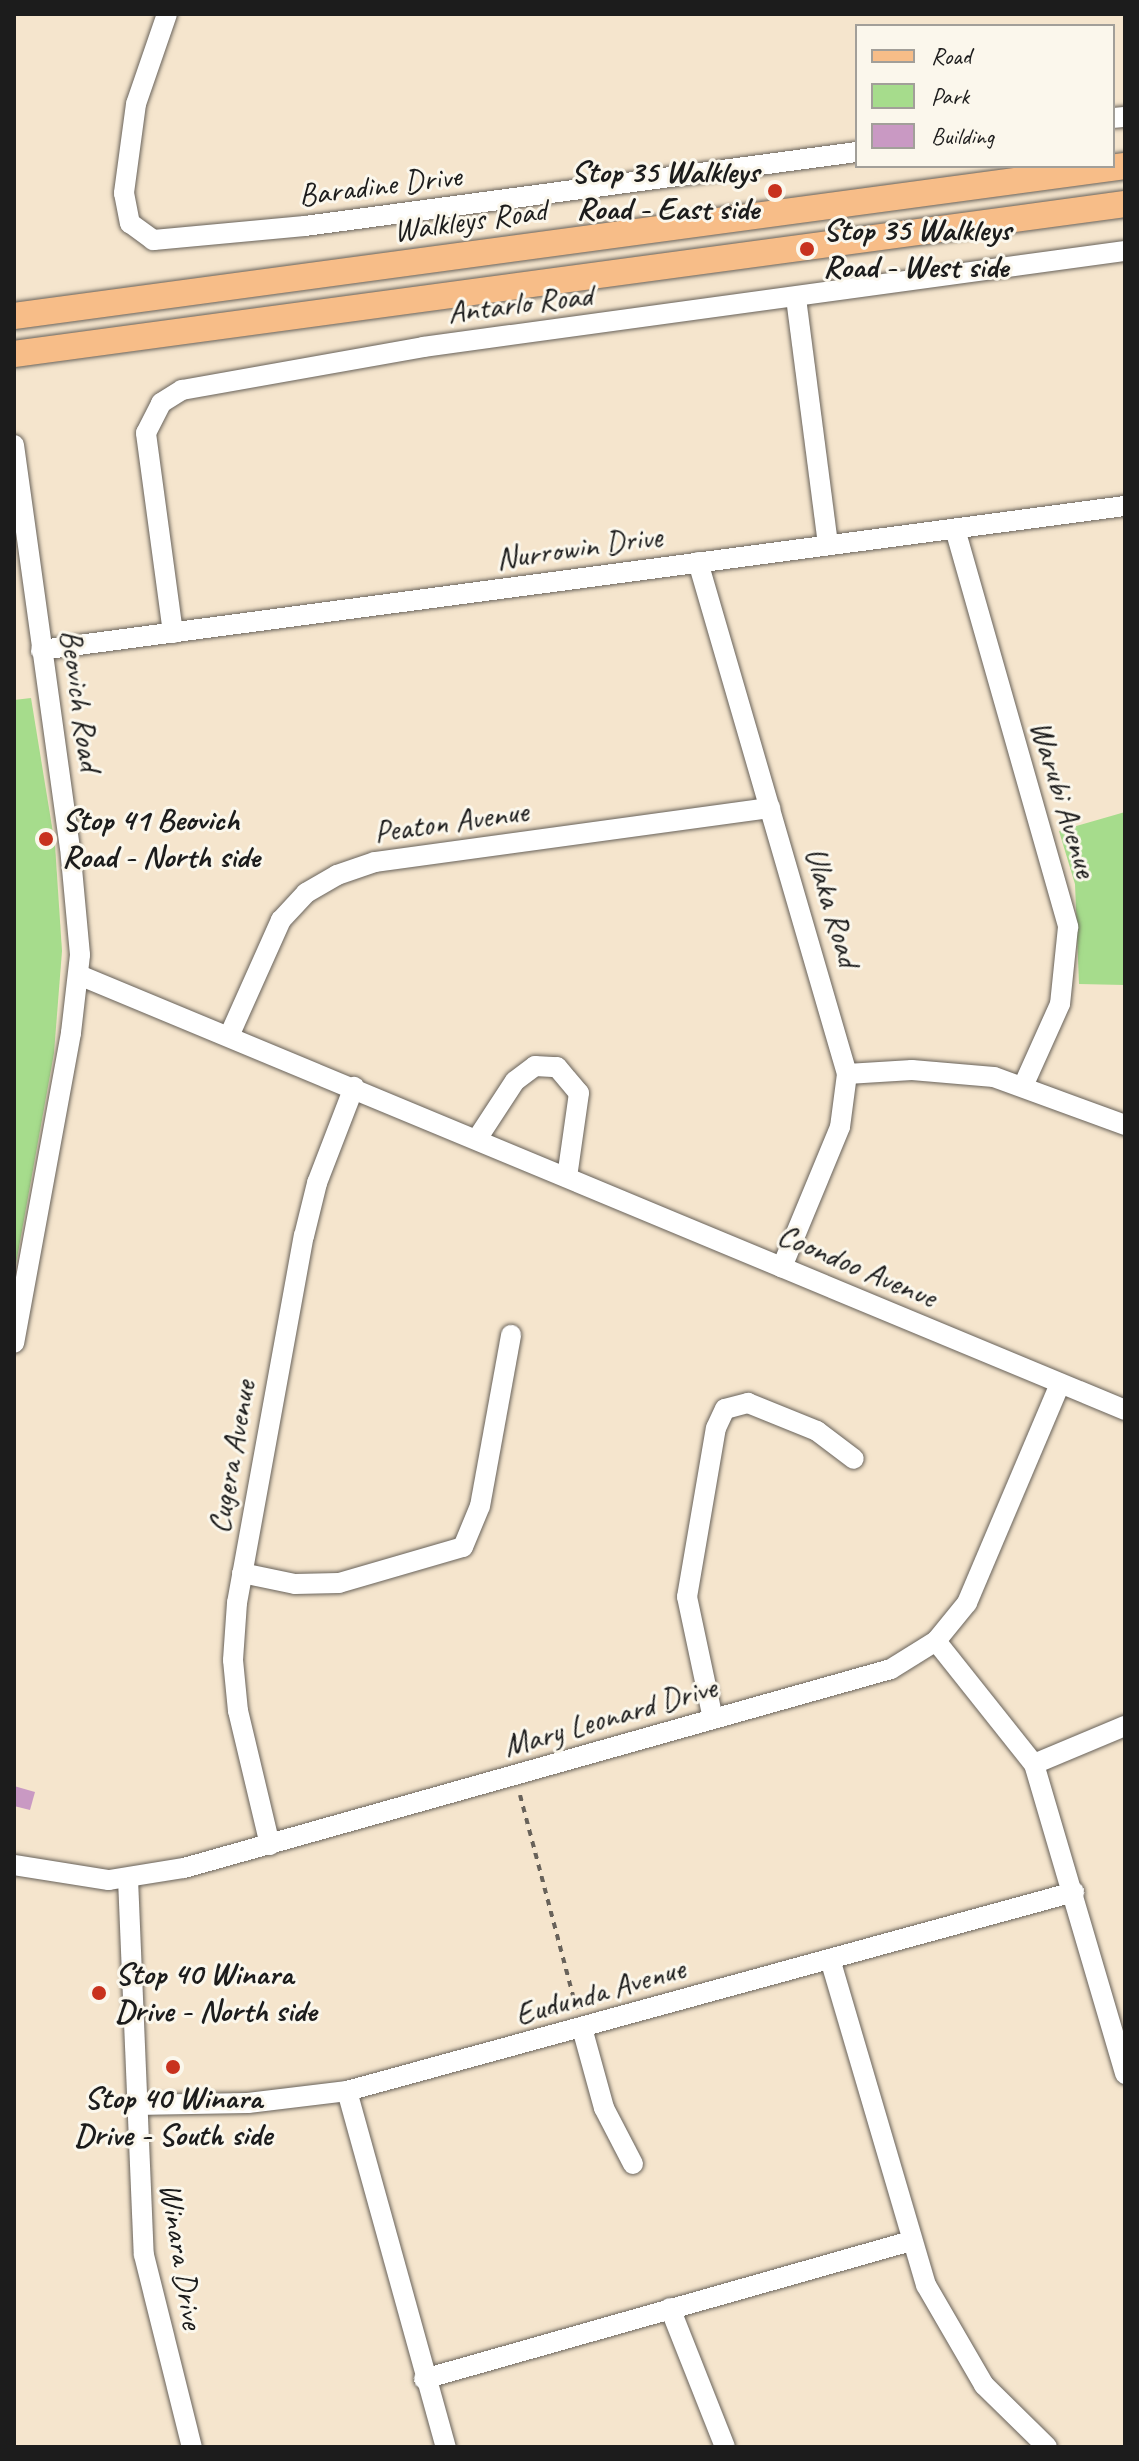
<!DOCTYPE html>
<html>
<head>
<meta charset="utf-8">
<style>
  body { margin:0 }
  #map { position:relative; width:1139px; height:2461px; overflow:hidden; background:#f5e5cd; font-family:Caveat,sans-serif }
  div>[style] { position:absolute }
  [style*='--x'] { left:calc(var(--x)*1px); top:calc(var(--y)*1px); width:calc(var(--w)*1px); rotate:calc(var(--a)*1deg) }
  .green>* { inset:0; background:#a6dc8c }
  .building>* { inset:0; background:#c999c3 }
  .path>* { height:4px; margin-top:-2px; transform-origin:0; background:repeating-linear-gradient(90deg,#68625a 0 6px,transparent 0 12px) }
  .roads { filter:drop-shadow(0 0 2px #68625a) drop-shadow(0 0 2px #68625a) }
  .minor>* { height:20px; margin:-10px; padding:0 10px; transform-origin:10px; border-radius:10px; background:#fff }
  .major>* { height:26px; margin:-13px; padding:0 13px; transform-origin:13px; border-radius:13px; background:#f7bd88 }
  .dots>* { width:22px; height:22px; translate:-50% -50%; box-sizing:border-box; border:4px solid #fbf7ec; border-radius:50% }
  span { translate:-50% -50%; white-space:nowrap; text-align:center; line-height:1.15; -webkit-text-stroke:6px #fbf7ec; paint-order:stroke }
  .poi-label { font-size:32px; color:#1c1c1c; font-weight:700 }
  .right { translate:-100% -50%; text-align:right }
  .left { translate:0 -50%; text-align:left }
  .street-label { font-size:32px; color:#1c1c1c }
  .frame { position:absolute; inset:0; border:16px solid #1c1c1c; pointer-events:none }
  .legend { position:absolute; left:855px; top:24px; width:260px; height:144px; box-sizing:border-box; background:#fbf7ec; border:2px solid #a29f99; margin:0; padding:10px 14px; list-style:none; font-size:24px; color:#1c1c1c }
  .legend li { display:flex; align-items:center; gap:16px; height:40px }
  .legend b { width:40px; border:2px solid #a29f99 }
</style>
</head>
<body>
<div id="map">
  <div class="green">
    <div style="clip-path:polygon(31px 698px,55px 845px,62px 951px,54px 1053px,14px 1275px,14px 700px)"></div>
    <div style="clip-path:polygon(1125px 812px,1125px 985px,1079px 984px,1075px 884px,1059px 831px)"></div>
  </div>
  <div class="building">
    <div style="clip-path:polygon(14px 1786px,35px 1792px,30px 1810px,14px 1806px)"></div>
  </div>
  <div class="path">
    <div style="--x:520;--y:1795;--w:222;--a:75.2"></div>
  </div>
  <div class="roads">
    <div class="minor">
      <div style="--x:167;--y:14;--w:95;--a:109"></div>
      <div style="--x:136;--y:104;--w:90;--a:97.7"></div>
      <div style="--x:124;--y:193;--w:31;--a:79"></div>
      <div style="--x:130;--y:223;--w:29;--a:36"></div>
      <div style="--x:153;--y:240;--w:153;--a:-5.3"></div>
      <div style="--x:305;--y:226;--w:557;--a:-7.64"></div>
      <div style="--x:1113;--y:118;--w:12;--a:-5"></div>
      <div style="--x:796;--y:298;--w:248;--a:82.6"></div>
      <div style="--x:14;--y:445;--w:406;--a:82.1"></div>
      <div style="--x:70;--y:847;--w:108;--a:84.7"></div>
      <div style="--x:80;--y:955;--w:79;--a:96.6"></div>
      <div style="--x:71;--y:1033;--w:315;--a:100.4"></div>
      <div style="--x:955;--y:529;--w:414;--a:74.1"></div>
      <div style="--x:1068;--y:927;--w:77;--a:95.9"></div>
      <div style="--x:1060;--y:1004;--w:88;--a:114.2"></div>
      <div style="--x:698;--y:562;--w:533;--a:73.77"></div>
      <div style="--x:847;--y:1074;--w:53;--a:97.5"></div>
      <div style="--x:840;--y:1127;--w:152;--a:112.5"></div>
      <div style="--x:173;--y:633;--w:202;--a:-97.7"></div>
      <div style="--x:146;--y:433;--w:34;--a:-63"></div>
      <div style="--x:161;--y:403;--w:25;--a:-32"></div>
      <div style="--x:182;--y:390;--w:245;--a:-10.1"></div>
      <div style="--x:423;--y:347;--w:709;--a:-7.79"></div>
      <div style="--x:41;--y:650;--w:1094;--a:-7.57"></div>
      <div style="--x:79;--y:975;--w:1133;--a:22.58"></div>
      <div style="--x:230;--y:1034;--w:125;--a:-65.9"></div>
      <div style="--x:281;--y:920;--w:37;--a:-47"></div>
      <div style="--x:306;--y:893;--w:36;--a:-30"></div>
      <div style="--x:337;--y:875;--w:40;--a:-18.9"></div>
      <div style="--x:375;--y:862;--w:399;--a:-7.8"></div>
      <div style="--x:847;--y:1074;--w:65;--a:-3.5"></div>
      <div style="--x:912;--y:1070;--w:82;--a:4.9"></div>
      <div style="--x:994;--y:1077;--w:140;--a:20.1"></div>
      <div style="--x:477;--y:1139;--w:69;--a:-56.8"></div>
      <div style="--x:515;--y:1081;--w:25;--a:-37"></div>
      <div style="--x:535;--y:1066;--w:22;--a:3"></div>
      <div style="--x:557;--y:1067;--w:34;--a:50"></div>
      <div style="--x:579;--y:1093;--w:85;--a:98.1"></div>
      <div style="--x:242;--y:1573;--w:54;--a:11.7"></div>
      <div style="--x:295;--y:1584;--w:44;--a:-1.3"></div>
      <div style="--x:339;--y:1583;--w:129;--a:-16.2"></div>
      <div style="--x:463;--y:1547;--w:44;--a:-67.5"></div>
      <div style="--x:480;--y:1506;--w:174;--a:-79.7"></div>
      <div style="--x:936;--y:1641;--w:157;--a:51.5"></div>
      <div style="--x:1034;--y:1764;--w:323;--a:73.6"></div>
      <div style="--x:713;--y:1719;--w:125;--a:-102"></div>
      <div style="--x:687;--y:1597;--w:171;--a:-80.3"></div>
      <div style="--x:716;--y:1428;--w:21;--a:-65"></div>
      <div style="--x:725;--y:1409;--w:24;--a:-15"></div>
      <div style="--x:748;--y:1403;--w:74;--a:22.1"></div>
      <div style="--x:817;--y:1431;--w:46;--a:37.1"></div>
      <div style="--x:1034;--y:1764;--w:99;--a:-22.7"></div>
      <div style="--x:270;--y:1845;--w:138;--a:-103.4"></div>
      <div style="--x:238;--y:1711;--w:51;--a:-95.6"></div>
      <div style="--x:233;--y:1660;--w:57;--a:-86"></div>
      <div style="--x:237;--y:1603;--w:373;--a:-79.7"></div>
      <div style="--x:304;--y:1236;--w:55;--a:-76.2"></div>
      <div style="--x:317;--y:1183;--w:103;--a:-68.9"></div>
      <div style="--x:14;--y:1865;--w:96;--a:9"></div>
      <div style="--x:109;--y:1880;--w:76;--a:-9.1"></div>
      <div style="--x:184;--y:1868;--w:734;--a:-15.72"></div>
      <div style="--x:891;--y:1669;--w:53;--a:-31.9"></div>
      <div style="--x:936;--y:1641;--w:49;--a:-50.8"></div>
      <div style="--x:967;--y:1603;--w:238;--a:-67"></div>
      <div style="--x:128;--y:1879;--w:376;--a:87.6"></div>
      <div style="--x:144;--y:2255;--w:198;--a:76"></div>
      <div style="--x:830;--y:1959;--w:340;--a:73.6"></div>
      <div style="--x:926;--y:2285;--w:116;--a:59.9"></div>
      <div style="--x:984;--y:2385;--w:88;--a:44.5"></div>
      <div style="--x:582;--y:2028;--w:83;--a:74.6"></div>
      <div style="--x:604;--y:2108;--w:63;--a:62.6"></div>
      <div style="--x:347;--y:2091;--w:370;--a:74.5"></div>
      <div style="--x:135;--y:2105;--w:113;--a:-1"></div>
      <div style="--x:248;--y:2103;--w:100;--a:-6.9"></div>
      <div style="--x:347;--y:2091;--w:754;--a:-15.31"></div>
      <div style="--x:670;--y:2308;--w:149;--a:68.4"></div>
      <div style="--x:424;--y:2379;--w:506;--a:-15.82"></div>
    </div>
    <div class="major">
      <div style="--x:14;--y:316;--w:1121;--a:-7.69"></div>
      <div style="--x:14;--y:354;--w:1121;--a:-7.69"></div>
    </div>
  </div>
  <div class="dots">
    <div style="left:775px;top:191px;background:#c8321e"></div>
    <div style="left:807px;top:249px;background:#c8321e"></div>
    <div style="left:46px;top:839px;background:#c8321e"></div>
    <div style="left:99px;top:1993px;background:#c8321e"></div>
    <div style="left:173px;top:2067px;background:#c8321e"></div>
  </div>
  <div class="poi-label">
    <span class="right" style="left:759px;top:191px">Stop 35 Walkleys<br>Road - East side</span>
    <span class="left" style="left:823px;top:249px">Stop 35 Walkleys<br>Road - West side</span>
    <span class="left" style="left:62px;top:839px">Stop 41 Beovich<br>Road - North side</span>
    <span class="left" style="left:115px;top:1993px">Stop 40 Winara<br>Drive - North side</span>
    <span style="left:173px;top:2117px">Stop 40 Winara<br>Drive - South side</span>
  </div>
  <div class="street-label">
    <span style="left:380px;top:186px;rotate:-7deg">Baradine Drive</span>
    <span style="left:470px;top:221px;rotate:-8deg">Walkleys Road</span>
    <span style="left:520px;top:304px;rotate:-7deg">Antarlo Road</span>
    <span style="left:579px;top:548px;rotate:-8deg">Nurrowin Drive</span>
    <span style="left:80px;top:700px;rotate:82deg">Beovich Road</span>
    <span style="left:1063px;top:799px;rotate:73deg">Warubi Avenue</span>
    <span style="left:451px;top:822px;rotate:-8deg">Peaton Avenue</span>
    <span style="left:832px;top:907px;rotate:73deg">Ulaka Road</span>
    <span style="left:857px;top:1266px;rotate:23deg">Coondoo Avenue</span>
    <span style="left:232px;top:1457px;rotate:-80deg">Cugera Avenue</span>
    <span style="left:610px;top:1717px;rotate:-16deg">Mary Leonard Drive</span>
    <span style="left:600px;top:1992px;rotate:-16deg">Eudunda Avenue</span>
    <span style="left:181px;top:2256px;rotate:81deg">Winara Drive</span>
  </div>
  <div class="frame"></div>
  <ul class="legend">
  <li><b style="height:10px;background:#f7bd88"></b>Road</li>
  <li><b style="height:22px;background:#a6dc8c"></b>Park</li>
  <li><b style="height:22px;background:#c999c3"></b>Building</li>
  </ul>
</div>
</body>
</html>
